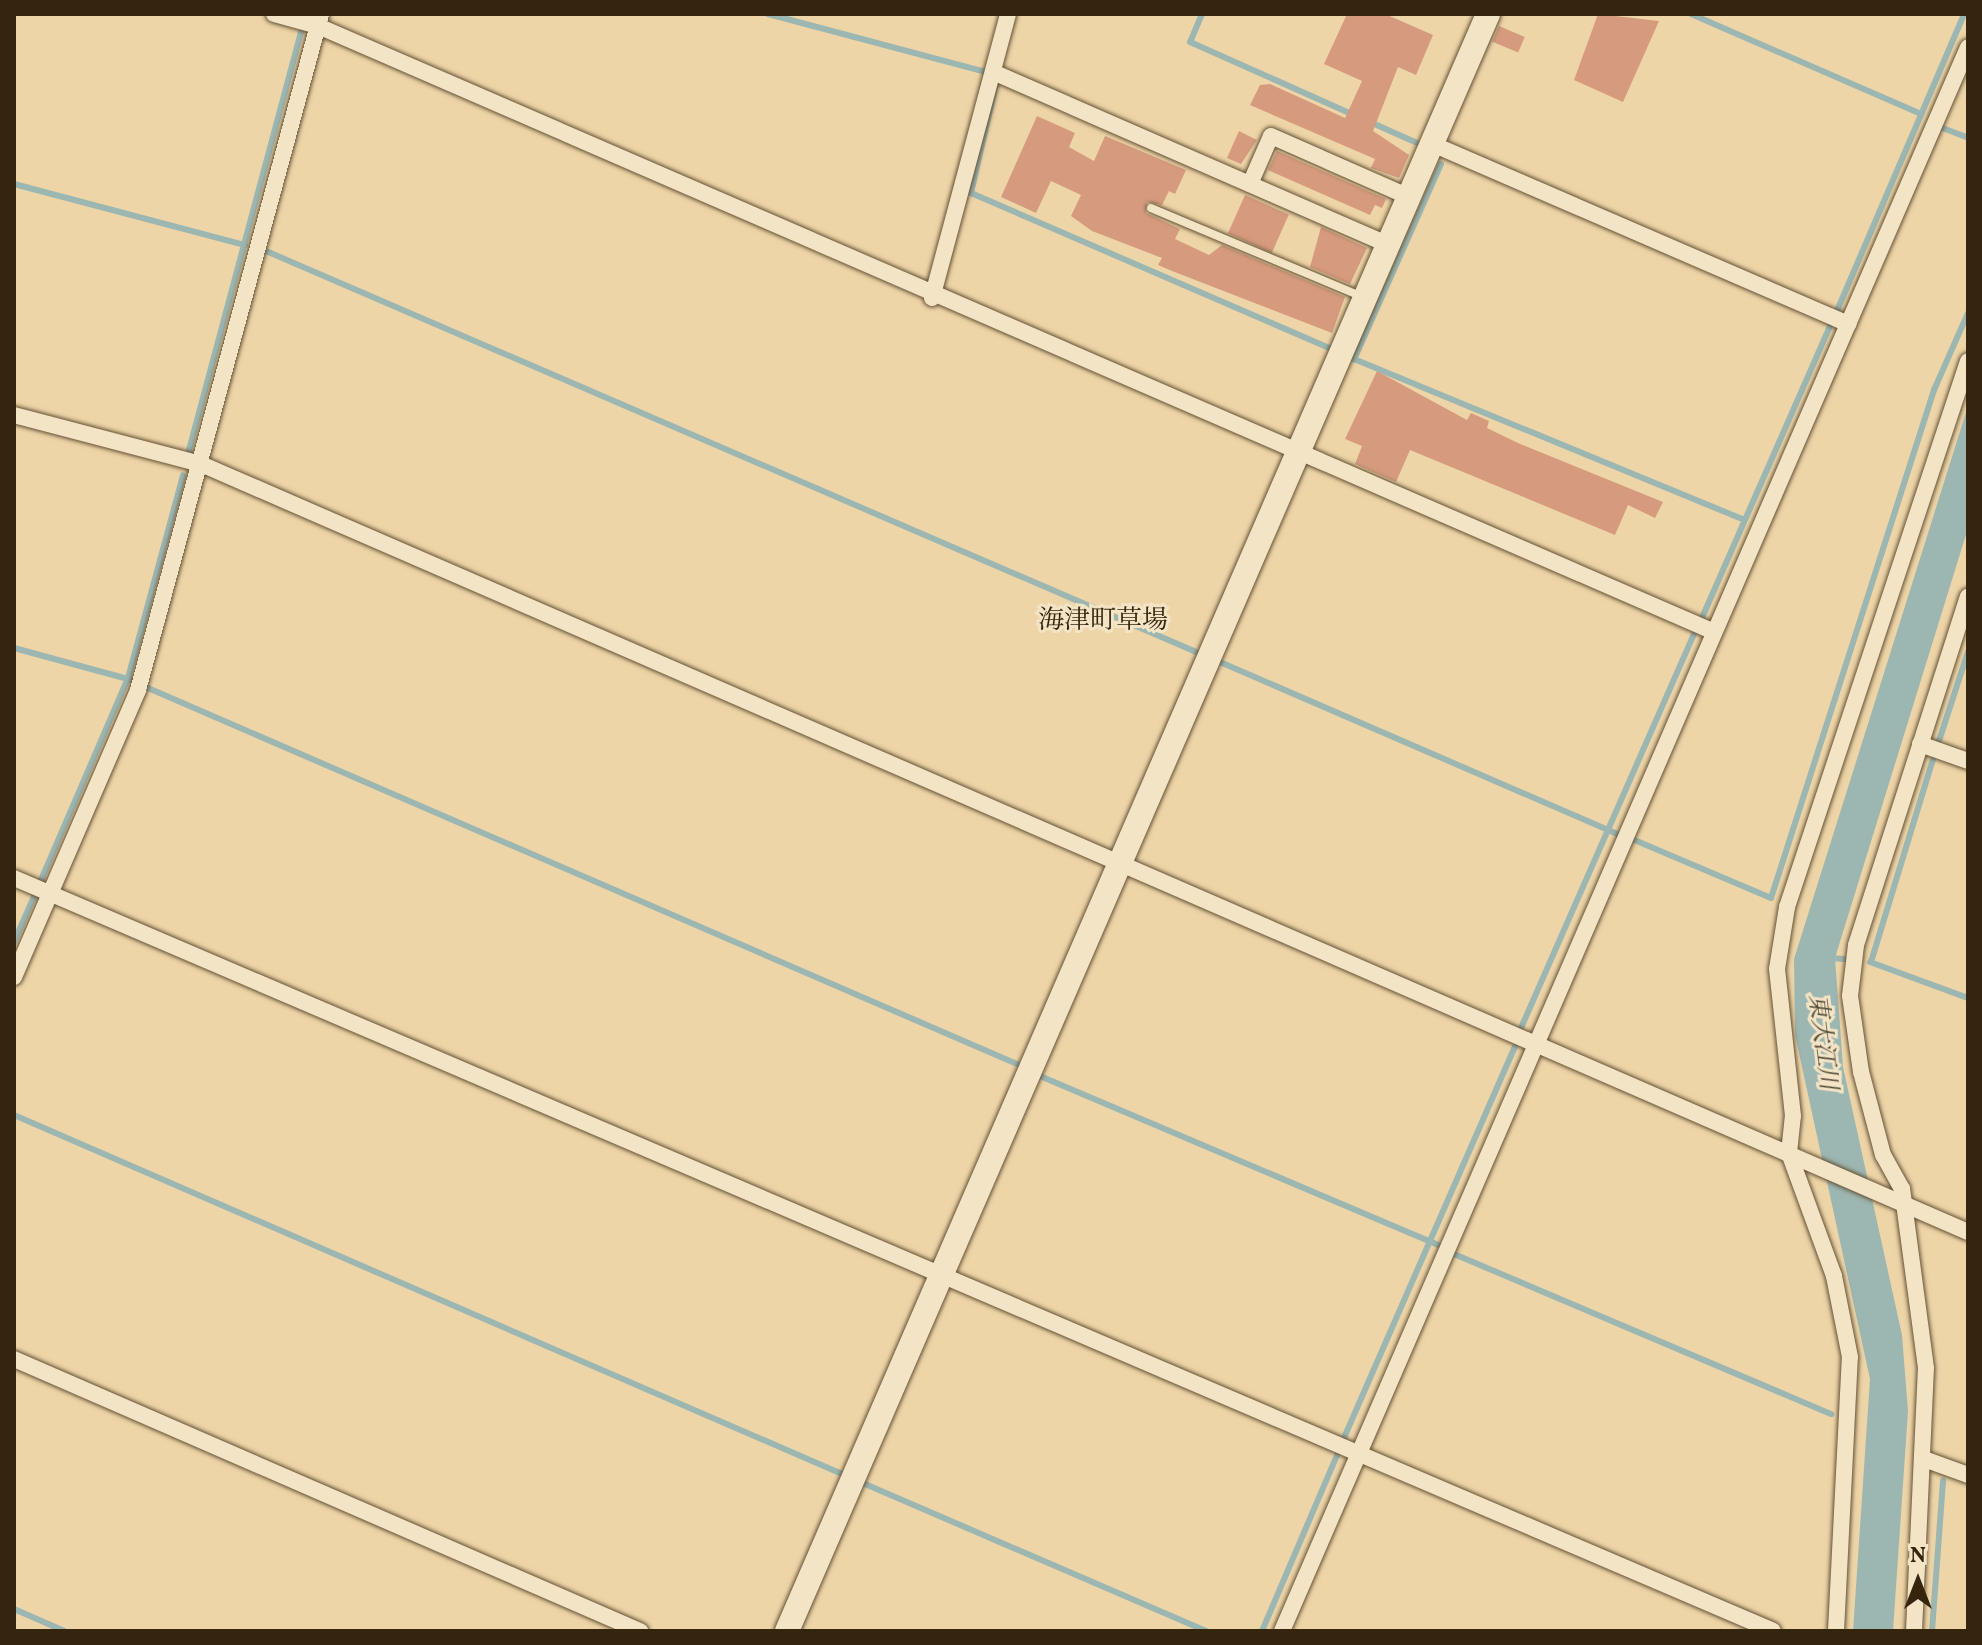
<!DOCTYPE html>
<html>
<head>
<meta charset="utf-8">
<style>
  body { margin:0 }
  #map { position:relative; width:1982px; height:1645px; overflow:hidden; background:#eed5a8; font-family:Vollkorn,"Noto Serif JP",serif }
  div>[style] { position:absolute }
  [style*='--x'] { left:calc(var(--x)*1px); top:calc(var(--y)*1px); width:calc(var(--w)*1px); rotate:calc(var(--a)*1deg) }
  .water>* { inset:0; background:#9cb6b1 }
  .stream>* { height:6px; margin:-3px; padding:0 3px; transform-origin:3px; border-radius:3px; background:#9cb6b1 }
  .building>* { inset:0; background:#d69b7f; transform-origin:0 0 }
  .roads { filter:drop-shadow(0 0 2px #635135) drop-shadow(0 0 2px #635135) }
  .lane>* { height:8px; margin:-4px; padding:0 4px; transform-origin:4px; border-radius:4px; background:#f4e4c6 }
  .street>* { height:16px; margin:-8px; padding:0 8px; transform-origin:8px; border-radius:8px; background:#f4e4c6 }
  .secondary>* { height:24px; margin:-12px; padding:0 12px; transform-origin:12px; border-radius:12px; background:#f4e4c6 }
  span { translate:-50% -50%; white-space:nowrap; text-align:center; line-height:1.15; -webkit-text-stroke:6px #f4e4c6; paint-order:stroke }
  .water-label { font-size:24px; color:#4f4938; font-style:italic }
  .quarter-label { font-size:26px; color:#35250f }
  .frame { position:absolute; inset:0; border:16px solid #35250f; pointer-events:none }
  .north { position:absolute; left:1878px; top:1541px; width:80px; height:80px; -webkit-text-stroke:6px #f4e4c6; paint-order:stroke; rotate:0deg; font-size:22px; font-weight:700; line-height:32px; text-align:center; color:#35250f }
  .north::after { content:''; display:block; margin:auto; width:28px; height:36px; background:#35250f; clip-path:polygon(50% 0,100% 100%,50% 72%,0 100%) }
</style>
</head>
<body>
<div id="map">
  <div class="water">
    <div style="clip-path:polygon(1968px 406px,1968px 528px,1835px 958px,1843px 1067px,1902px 1335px,1908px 1411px,1893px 1631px,1853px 1631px,1870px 1379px,1795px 1035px,1794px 959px)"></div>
  </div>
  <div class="stream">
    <div style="--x:768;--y:14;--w:226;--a:14.9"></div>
    <div style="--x:1202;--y:14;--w:30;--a:113"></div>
    <div style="--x:1190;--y:42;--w:177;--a:24"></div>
    <div style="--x:1691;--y:14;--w:251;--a:23.5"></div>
    <div style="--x:996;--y:84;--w:112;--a:102.9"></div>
    <div style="--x:971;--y:193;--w:391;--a:23.4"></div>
    <div style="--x:1370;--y:122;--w:51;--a:24.1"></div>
    <div style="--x:1940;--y:127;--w:30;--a:21"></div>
    <div style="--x:1441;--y:164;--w:214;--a:114"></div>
    <div style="--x:1354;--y:359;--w:422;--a:22.4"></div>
    <div style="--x:14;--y:184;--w:239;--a:14.8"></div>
    <div style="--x:266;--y:251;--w:1013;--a:23.32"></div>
    <div style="--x:1836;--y:313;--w:325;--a:-66.8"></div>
    <div style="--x:189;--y:450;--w:433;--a:-75"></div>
    <div style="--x:1701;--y:620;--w:321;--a:-66.3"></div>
    <div style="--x:14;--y:648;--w:122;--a:15.2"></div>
    <div style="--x:1220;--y:662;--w:433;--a:23.4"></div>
    <div style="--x:148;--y:688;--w:947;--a:23.4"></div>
    <div style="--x:1939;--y:741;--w:94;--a:-72"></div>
    <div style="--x:1632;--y:839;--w:151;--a:23"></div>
    <div style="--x:1771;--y:898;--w:534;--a:-72.21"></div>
    <div style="--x:1934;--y:390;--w:84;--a:-66.2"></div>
    <div style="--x:41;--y:880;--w:220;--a:-66.7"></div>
    <div style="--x:128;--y:678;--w:210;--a:-74.8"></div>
    <div style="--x:14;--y:942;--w:52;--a:-66.4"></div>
    <div style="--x:1828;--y:958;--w:16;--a:4"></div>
    <div style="--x:1870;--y:962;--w:104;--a:20.2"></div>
    <div style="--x:1871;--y:962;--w:212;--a:-73"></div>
    <div style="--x:1521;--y:1028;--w:431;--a:-66.3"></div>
    <div style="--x:1040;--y:1076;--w:432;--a:23"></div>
    <div style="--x:14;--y:1115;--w:902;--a:23.44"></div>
    <div style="--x:1454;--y:1254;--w:410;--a:23"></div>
    <div style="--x:1343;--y:1440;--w:430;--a:-66.4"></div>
    <div style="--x:865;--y:1484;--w:372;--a:23.3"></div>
    <div style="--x:14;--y:1609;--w:55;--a:23.7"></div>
    <div style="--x:1262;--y:1631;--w:194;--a:-66.9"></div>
    <div style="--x:1932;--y:1631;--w:151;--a:-85.8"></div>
  </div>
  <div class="building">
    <div style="clip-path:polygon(1347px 14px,1385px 14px,1433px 35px,1416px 75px,1398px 67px,1373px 131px,1409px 155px,1399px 178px,1371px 168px,1375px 159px,1250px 105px,1260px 85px,1270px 84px,1345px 118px,1362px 81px,1324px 64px)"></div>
    <div style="clip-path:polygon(1598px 14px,1659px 21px,1623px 102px,1574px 80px)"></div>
    <div style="left:1499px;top:26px;width:28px;height:17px;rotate:23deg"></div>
    <div style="clip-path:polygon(1037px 116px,1075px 133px,1069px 147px,1094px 161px,1105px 136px,1186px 170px,1175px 194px,1169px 191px,1162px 205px,1147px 202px,1146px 213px,1180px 229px,1175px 239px,1209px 255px,1222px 245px,1345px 297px,1332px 333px,1172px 271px,1158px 265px,1162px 258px,1092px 231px,1071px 216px,1081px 195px,1051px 181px,1036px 213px,1001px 197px)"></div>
    <div style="clip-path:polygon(1239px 131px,1257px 140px,1241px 164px,1227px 158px)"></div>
    <div style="clip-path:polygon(1277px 151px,1386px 199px,1382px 208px,1375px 205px,1370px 215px,1268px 170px)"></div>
    <div style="left:1245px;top:195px;width:48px;height:42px;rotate:24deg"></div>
    <div style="clip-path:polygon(1321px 227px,1367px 248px,1350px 284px,1310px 267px)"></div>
    <div style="clip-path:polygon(1377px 371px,1467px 420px,1471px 413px,1489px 421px,1487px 428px,1518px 443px,1663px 502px,1655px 518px,1628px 505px,1615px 535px,1410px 450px,1396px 482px,1355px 464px,1362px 446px,1345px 439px)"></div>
  </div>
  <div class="roads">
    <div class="lane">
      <div style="--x:1151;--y:208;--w:230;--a:22.8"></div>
    </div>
    <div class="street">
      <div style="--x:274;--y:14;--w:46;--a:15.3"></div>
      <div style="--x:318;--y:26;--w:1520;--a:23.46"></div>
      <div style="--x:993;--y:72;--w:430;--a:23.6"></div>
      <div style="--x:1430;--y:143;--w:456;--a:23.4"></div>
      <div style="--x:1250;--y:184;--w:52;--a:-66.4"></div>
      <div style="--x:1271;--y:136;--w:149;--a:23.8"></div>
      <div style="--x:932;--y:298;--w:294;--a:-75"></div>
      <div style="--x:14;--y:415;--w:193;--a:14.7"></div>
      <div style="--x:201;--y:464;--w:1927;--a:23.49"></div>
      <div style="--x:1920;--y:744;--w:51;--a:19.5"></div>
      <div style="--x:14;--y:878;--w:1913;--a:23.17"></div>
      <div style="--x:14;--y:977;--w:313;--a:-66.6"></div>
      <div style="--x:138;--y:690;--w:700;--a:-74.85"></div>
      <div style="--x:14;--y:1359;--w:683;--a:23.49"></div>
      <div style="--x:1924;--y:1459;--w:47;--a:20"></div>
      <div style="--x:1282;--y:1631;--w:1726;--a:-66.58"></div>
      <div style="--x:1836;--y:1631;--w:274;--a:-87.1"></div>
      <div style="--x:1850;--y:1357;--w:83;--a:-101.2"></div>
      <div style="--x:1834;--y:1276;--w:131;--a:-110.1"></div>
      <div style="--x:1789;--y:1153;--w:37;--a:-84"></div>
      <div style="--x:1793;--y:1116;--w:148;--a:-96.2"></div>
      <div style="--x:1777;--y:969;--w:63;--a:-80.8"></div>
      <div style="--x:1787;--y:907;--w:575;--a:-71.66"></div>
      <div style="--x:1914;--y:1631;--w:263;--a:-87.4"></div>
      <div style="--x:1926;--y:1368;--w:181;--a:-97.6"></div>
      <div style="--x:1902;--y:1189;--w:39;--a:-119"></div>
      <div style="--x:1883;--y:1155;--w:86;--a:-104.8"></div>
      <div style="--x:1861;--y:1072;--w:77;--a:-98.2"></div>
      <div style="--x:1850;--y:996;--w:51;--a:-83.3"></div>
      <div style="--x:1856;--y:945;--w:366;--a:-72.2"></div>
    </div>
    <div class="secondary">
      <div style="--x:787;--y:1631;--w:1762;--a:-66.56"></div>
    </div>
  </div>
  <div class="water-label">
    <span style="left:1821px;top:1042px;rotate:83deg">東大江川</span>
  </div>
  <div class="quarter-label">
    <span style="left:1103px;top:622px">海津町草場</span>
  </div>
  <div class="frame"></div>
  <div class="north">N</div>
</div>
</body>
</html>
